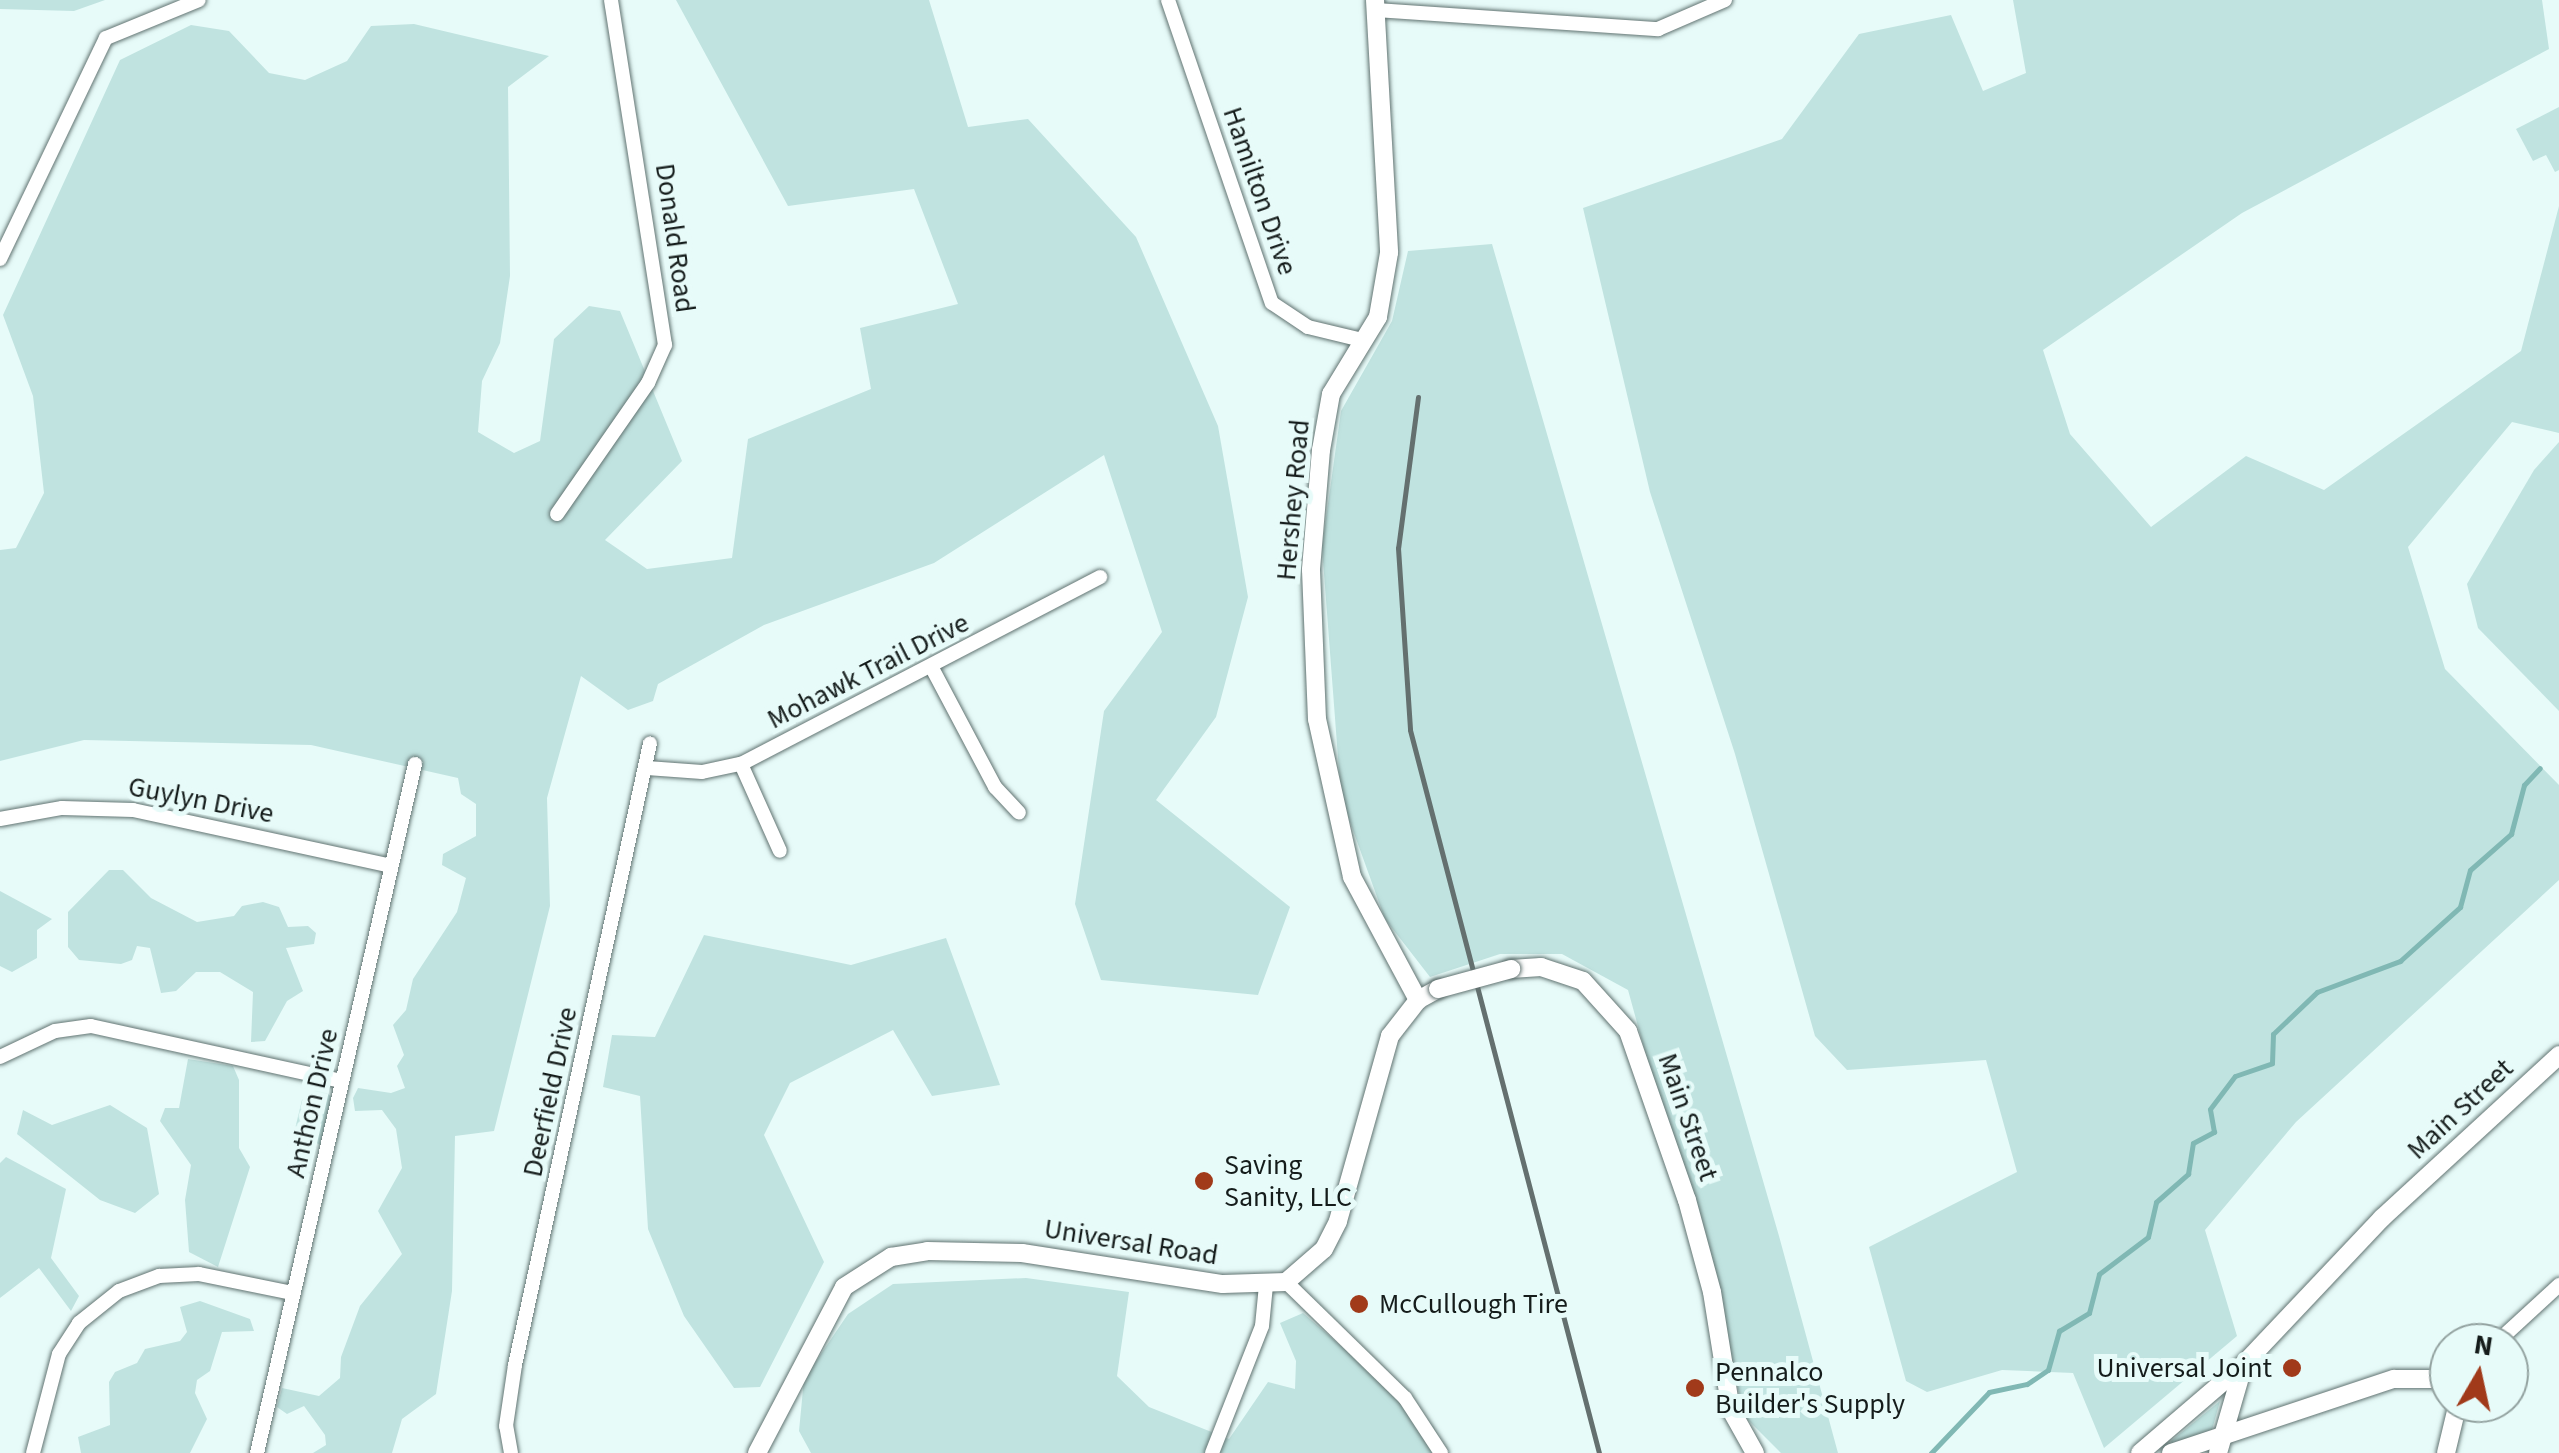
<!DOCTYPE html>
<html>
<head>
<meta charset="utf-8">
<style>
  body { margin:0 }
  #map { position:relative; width:2559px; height:1453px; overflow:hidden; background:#e7fbf9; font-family:"Source Sans 3",sans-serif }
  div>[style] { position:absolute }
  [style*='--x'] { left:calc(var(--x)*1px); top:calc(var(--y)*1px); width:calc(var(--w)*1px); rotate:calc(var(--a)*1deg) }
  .green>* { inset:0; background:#c0e3e0 }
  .stream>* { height:5px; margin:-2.5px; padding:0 2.5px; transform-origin:2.5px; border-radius:2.5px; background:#80b8b4 }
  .roads { filter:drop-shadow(0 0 2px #617371) drop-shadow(0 0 2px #617371) }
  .street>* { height:14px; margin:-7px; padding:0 7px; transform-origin:7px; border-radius:7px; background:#fff }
  .secondary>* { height:18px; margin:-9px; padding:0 9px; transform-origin:9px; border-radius:9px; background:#fff }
  .rail>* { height:5px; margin:-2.5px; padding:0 2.5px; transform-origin:2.5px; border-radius:2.5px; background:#64706f }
  .bridges { filter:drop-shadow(0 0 2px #617371) drop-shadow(0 0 2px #617371) }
  .secondary-bridge>* { height:18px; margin:-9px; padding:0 9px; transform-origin:9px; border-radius:9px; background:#fff }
  .dots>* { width:28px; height:28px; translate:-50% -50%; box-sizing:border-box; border:5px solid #e7fbf9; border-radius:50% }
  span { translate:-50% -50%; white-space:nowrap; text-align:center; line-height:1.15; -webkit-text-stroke:10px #e7fbf9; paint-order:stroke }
  .street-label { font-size:28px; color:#151c1b }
  .poi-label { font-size:28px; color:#151c1b }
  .left { translate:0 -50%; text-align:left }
  .right { translate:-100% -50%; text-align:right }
  .north { position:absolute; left:2429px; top:1323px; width:100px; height:100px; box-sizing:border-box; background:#e7fbf9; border:2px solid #93a2a0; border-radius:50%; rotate:9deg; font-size:28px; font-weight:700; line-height:40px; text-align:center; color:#151c1b }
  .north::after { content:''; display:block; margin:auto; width:35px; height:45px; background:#a13a1a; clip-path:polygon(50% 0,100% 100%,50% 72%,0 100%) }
</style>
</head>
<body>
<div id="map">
  <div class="green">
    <div style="clip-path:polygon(0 0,105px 0,74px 11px,0 9px)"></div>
    <div style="clip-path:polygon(676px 0,929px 0,968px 127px,1028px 119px,1136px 237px,1218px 426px,1248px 597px,1216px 717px,1156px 800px,1290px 907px,1258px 995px,1101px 980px,1075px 904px,1104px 711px,1162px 632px,1104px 455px,934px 563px,764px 625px,658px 684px,653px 701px,628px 710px,581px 676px,547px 798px,550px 906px,494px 1131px,455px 1136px,452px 1291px,436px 1394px,402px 1419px,392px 1453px,313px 1453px,326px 1445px,325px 1435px,304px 1406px,287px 1414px,277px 1407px,282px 1388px,319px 1396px,340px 1378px,341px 1357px,360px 1306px,402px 1254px,378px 1211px,402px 1168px,396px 1129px,382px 1110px,355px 1111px,353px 1098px,358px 1088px,391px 1093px,405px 1088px,397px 1066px,404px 1055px,393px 1025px,406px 1010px,413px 979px,457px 912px,466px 878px,442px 865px,443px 854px,476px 836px,476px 804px,461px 794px,458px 778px,311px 745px,84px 740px,0 761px,0 550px,16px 548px,44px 493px,33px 396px,3px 315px,120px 60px,191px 25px,229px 31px,269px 73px,305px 80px,347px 61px,371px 26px,414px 24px,549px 56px,508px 87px,510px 276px,500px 343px,482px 381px,478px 432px,514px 453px,540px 441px,554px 339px,589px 306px,620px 311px,682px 461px,605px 540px,647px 569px,732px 558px,748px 439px,871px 389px,860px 328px,958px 304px,914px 189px,788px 206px)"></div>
    <div style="clip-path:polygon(2013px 0,2542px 0,2549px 49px,2242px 213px,2043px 350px,2070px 434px,2151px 527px,2246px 456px,2324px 490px,2521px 351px,2559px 206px,2559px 433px,2512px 422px,2408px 547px,2445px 669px,2559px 785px,2559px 880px,2296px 1122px,2205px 1230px,2237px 1336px,2104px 1448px,2073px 1373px,2002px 1370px,1927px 1392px,1906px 1381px,1869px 1247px,2017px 1172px,1986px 1060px,1847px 1070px,1815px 1036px,1735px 754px,1650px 492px,1583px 208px,1782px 139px,1859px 34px,1951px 15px,1983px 91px,2026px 73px)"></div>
    <div style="clip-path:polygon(2559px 107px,2559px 170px,2555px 172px,2546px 155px,2533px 161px,2516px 129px)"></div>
    <div style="clip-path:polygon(1492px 244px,1779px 1236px,1838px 1453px,1781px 1453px,1746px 1418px,1628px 990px,1562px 954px,1500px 954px,1430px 977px,1385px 919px,1341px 797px,1322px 547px,1341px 411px,1392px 321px,1408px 251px)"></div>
    <div style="clip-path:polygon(2559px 442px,2559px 711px,2478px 628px,2467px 584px,2534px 470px)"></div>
    <div style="clip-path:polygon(109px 870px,123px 870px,151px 898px,197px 922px,234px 916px,242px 906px,263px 902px,279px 907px,288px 927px,308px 926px,316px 933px,314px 944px,286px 948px,303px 991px,287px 1001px,265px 1041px,251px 1042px,253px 992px,220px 972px,196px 972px,176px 991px,161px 993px,150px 948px,137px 946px,132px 960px,121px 964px,79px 960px,68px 947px,68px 912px)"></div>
    <div style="clip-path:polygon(0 891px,52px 919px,37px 930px,37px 958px,12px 972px,0 966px)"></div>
    <div style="clip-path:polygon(704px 935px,851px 965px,946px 938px,1000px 1085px,932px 1096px,893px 1030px,790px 1083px,764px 1135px,824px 1262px,760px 1387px,734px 1388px,684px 1316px,648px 1229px,640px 1096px,603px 1087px,612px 1035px,655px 1037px)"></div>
    <div style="clip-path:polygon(188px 1059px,233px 1066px,239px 1080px,239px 1148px,250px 1167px,218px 1267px,189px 1252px,185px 1200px,191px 1165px,160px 1121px,165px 1108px,179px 1108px)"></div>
    <div style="clip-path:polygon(320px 1087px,334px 1099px,320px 1145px,295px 1129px,302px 1100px)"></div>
    <div style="clip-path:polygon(110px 1105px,147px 1128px,159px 1194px,135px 1213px,100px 1200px,17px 1134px,23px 1110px,52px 1125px)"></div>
    <div style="clip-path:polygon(6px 1157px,66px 1189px,51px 1258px,79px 1296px,71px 1311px,39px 1268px,0 1298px,0 1163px)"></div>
    <div style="clip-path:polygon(1026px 1278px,1129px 1292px,1117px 1376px,1149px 1407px,1229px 1439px,1268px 1382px,1295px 1389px,1296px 1361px,1280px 1323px,1303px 1313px,1434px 1427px,1445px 1453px,811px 1453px,799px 1431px,804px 1379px,848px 1314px,893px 1284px)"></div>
    <div style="clip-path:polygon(200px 1301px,250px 1319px,254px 1331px,222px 1332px,210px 1371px,197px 1380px,195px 1393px,207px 1419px,190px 1453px,81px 1453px,78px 1437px,110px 1425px,109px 1382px,115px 1372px,137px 1363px,145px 1349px,180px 1341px,187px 1332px,180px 1307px)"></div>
    <div style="clip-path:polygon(2220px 1401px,2212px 1430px,2172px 1444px,2171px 1441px)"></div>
  </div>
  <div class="stream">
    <div style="--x:1931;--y:1453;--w:84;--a:-46.4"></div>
    <div style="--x:1989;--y:1392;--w:39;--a:-12"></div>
    <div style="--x:2027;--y:1384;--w:25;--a:-34"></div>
    <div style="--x:2048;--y:1370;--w:41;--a:-74.2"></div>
    <div style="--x:2059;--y:1331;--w:35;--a:-31"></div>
    <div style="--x:2089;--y:1313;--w:40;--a:-75.6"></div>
    <div style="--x:2099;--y:1274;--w:61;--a:-37.1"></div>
    <div style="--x:2148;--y:1237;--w:36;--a:-77"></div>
    <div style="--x:2156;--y:1202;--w:43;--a:-41.2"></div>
    <div style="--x:2188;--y:1174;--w:31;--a:-81"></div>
    <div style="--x:2193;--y:1143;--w:24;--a:-28"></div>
    <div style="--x:2214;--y:1132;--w:23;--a:-100"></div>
    <div style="--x:2210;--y:1109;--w:41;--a:-52.9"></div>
    <div style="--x:2235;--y:1076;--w:39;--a:-19"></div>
    <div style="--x:2272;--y:1063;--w:29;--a:-88"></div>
    <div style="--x:2273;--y:1034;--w:61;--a:-43.7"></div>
    <div style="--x:2317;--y:992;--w:89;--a:-20.5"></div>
    <div style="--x:2400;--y:961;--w:81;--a:-42"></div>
    <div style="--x:2460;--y:907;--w:38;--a:-75"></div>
    <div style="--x:2470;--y:870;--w:55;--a:-41.3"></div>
    <div style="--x:2511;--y:834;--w:51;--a:-75.1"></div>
    <div style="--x:2524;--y:785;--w:23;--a:-47"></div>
  </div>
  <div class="roads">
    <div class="street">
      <div style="--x:1168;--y:0;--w:320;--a:71.1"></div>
      <div style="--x:1272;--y:303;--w:43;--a:33.7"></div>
      <div style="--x:1308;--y:327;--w:56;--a:13.5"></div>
      <div style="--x:1376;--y:10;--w:283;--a:3.9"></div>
      <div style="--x:1658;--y:29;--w:73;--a:-23.4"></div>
      <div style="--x:0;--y:259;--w:245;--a:-64.4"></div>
      <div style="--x:106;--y:38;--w:100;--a:-22.2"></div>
      <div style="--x:557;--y:514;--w:160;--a:-55.2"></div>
      <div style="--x:648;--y:383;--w:42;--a:-65.9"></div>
      <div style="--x:665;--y:345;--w:349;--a:-98.9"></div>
      <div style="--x:932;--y:668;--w:135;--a:62.1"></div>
      <div style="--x:995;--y:787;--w:35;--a:47"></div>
      <div style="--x:741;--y:764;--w:95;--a:65.9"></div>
      <div style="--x:647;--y:768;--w:55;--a:4.2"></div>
      <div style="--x:702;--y:772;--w:40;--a:-12"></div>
      <div style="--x:741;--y:764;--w:405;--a:-27.5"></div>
      <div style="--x:0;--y:819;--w:63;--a:-10.1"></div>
      <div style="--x:62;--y:808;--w:71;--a:1.6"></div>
      <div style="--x:133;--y:810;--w:264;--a:12.2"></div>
      <div style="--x:0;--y:1057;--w:61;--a:-25.3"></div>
      <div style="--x:55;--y:1031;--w:36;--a:-8"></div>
      <div style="--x:91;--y:1026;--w:257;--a:12.4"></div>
      <div style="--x:1286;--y:1282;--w:166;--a:44.3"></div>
      <div style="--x:1405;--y:1398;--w:66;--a:56.8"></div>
      <div style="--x:2496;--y:1343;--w:86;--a:-42.6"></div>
      <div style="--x:33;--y:1453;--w:102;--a:-75.3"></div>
      <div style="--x:59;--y:1354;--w:37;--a:-57"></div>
      <div style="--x:79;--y:1323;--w:51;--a:-38.7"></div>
      <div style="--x:119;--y:1291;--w:43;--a:-20.6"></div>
      <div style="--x:159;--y:1276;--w:40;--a:-2.9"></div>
      <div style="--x:199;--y:1274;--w:95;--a:11.5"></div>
      <div style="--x:257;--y:1453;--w:707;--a:-77.08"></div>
      <div style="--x:511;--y:1453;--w:27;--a:-100"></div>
      <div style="--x:506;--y:1426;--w:62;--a:-81.6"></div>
      <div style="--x:515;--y:1365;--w:636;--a:-77.75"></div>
      <div style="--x:1212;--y:1453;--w:136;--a:-68.5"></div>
      <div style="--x:1262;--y:1326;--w:41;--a:-84.4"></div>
    </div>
    <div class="secondary">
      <div style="--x:1375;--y:0;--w:253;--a:86.8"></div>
      <div style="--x:1389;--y:253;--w:65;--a:99.8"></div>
      <div style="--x:1378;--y:317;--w:90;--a:121.4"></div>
      <div style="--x:1331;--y:394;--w:57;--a:100.1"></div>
      <div style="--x:1321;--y:450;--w:120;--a:94.8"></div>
      <div style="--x:1311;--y:570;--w:149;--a:87.7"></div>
      <div style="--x:1317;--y:719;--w:162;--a:77.5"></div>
      <div style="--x:1352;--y:877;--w:140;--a:61.8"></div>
      <div style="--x:1511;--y:969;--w:30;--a:-4"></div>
      <div style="--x:1541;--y:967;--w:44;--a:18.4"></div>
      <div style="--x:1583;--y:981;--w:67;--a:48"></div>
      <div style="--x:1628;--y:1031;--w:179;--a:70.8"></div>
      <div style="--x:1687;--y:1200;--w:95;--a:74.8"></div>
      <div style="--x:1712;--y:1292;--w:120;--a:80.9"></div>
      <div style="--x:1731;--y:1410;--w:49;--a:60.8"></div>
      <div style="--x:757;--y:1453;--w:187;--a:-62.3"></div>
      <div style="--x:844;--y:1287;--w:56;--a:-32.6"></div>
      <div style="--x:891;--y:1257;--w:36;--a:-9"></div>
      <div style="--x:927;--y:1251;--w:95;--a:1.2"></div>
      <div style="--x:1022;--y:1253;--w:203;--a:8.8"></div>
      <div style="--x:1223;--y:1284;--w:63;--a:-1.8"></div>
      <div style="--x:1286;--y:1282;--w:50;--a:-41"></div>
      <div style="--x:1324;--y:1249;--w:31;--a:-63"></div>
      <div style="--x:1338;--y:1221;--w:192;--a:-74.3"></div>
      <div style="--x:1390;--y:1036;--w:46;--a:-52.1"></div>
      <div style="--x:1418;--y:1000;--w:23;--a:-29"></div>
      <div style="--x:2140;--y:1453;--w:137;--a:-40.6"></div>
      <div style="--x:2244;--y:1364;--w:201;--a:-46.6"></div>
      <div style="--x:2382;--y:1218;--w:241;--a:-42.6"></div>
      <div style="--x:2171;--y:1453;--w:235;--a:-18.4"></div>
      <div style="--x:2394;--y:1379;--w:42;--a:0"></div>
      <div style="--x:2436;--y:1379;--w:15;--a:32"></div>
      <div style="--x:2218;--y:1453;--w:90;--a:-73.8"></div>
      <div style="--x:2446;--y:1453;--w:51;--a:-76.5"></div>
    </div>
  </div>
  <div class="rail">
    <div style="--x:1418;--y:397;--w:152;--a:97.5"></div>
    <div style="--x:1398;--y:548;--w:182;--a:86.2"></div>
    <div style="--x:1410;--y:730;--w:747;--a:75.35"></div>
  </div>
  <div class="bridges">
    <div class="secondary-bridge">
      <div style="--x:1438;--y:989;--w:76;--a:-15.3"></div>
    </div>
  </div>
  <div class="dots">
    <div style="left:1204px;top:1181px;background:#a13a1a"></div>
    <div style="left:1359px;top:1304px;background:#a13a1a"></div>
    <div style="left:2292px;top:1368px;background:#a13a1a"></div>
    <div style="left:1695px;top:1388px;background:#a13a1a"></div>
  </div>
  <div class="street-label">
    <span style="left:1260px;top:191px;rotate:71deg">Hamilton Drive</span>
    <span style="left:675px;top:238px;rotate:82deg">Donald Road</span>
    <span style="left:1293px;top:500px;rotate:-85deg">Hershey Road</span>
    <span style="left:868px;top:671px;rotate:-27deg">Mohawk Trail Drive</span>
    <span style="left:201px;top:800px;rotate:11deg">Guylyn Drive</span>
    <span style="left:550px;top:1092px;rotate:-78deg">Deerfield Drive</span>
    <span style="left:312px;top:1103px;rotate:-77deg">Anthon Drive</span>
    <span style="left:2460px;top:1109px;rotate:-43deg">Main Street</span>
    <span style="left:1688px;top:1117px;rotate:71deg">Main Street</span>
    <span style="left:1131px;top:1242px;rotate:9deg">Universal Road</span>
  </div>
  <div class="poi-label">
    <span class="left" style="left:1224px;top:1181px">Saving<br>Sanity, LLC</span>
    <span class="left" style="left:1379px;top:1304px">McCullough Tire</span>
    <span class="right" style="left:2272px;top:1368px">Universal Joint</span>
    <span class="left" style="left:1715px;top:1388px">Pennalco<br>Builder's Supply</span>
  </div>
  <div class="north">N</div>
</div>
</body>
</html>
